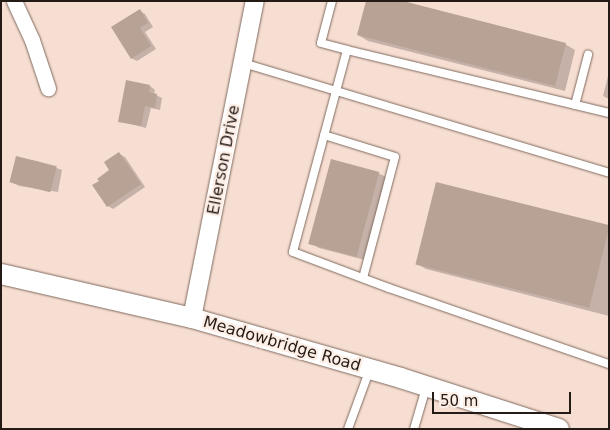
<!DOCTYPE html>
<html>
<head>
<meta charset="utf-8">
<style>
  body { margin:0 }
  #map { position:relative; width:610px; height:430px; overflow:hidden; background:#f7ded2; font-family:"DejaVu Sans",sans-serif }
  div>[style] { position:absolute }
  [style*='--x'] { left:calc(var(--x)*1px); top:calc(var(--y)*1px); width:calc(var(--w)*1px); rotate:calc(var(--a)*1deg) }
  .shadow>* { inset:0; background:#0003 }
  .building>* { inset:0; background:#b8a195; transform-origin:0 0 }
  .roads { filter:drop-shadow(0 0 1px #7f695e) drop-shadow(0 0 1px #7f695e) }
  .service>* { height:8px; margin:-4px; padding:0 4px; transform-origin:4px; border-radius:4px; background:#fff }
  .minor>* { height:15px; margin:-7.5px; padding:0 7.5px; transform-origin:7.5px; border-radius:7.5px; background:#fff }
  .tertiary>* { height:18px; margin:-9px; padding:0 9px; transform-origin:9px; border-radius:9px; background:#fff }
  .secondary>* { height:20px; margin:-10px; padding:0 10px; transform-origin:10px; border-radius:10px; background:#fff }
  span { translate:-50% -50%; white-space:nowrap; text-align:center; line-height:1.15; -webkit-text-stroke:4.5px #fdeee6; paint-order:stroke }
  .street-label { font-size:16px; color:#241b17 }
  .frame { position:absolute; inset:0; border:2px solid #241b17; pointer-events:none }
  .scale { position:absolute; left:432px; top:392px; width:139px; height:22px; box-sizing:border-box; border:2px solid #241b17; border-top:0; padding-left:6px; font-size:15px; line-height:18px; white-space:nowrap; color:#241b17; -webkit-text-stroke:4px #fdeee6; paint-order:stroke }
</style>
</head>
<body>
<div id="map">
  <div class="shadow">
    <div style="clip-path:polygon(140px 11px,145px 14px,153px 27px,145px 32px,156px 49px,137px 61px,131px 58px)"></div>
    <div style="clip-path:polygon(358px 35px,565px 44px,575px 50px,565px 91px,368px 41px)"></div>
    <div style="clip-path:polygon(609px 72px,609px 99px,603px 96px)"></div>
    <div style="clip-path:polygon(150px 86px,155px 90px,154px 94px,162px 98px,160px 110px,151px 108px,146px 128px,119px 121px)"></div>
    <div style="clip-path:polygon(119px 154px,125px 157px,145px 187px,113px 209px,108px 206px,111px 171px)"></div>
    <div style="clip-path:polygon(17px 158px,37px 161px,62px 170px,58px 192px,19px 186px,13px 183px)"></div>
    <div style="clip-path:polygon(378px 173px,386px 177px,365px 260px,319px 248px,311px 243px)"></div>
    <div style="clip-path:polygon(609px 228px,609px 316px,426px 269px,416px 263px)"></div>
  </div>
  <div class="building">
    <div style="clip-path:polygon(366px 1px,403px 1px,566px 43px,555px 86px,357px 35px)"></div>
    <div style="clip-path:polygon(140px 9px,148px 23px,140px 28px,151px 46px,131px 59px,111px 27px)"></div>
    <div style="clip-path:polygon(126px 80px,150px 85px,149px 92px,157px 94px,155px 108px,145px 106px,141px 126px,118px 122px)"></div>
    <div style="clip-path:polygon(119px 152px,141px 184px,107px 207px,92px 185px,99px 181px,97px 179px,109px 170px,104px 162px)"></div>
    <div style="left:16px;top:156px;width:42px;height:27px;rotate:14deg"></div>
    <div style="left:331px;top:159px;width:50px;height:88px;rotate:15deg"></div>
    <div style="left:436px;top:182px;width:179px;height:85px;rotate:14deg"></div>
  </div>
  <div class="roads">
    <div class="service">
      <div style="--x:332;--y:1;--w:43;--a:104.7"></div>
      <div style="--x:321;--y:43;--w:27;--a:15"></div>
      <div style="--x:243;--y:63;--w:382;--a:16.7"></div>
      <div style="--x:575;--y:105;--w:52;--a:-75.4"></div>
      <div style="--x:609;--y:113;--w:269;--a:-166.5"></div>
      <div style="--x:347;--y:50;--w:209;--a:105"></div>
      <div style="--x:293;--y:252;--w:103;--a:20.6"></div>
      <div style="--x:389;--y:288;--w:233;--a:19.1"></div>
      <div style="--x:324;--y:135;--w:74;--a:17.2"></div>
      <div style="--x:395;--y:157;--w:125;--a:104.8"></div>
      <div style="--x:348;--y:429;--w:64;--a:-69.9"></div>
      <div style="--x:414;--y:429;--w:43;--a:-73.7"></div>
    </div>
    <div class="minor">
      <div style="--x:14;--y:1;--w:43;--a:65.2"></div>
      <div style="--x:32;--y:40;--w:51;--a:71.6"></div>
    </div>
    <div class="tertiary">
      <div style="--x:192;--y:318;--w:323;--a:-78.8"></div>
    </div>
    <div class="secondary">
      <div style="--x:1;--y:274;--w:196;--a:13"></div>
      <div style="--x:192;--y:318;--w:217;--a:16"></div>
      <div style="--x:401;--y:378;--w:166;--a:17.9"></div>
    </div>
  </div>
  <div class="street-label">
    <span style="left:224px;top:160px;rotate:-79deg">Ellerson Drive</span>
    <span style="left:282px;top:344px;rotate:16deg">Meadowbridge Road</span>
  </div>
  <div class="frame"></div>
  <div class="scale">50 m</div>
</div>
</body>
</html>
